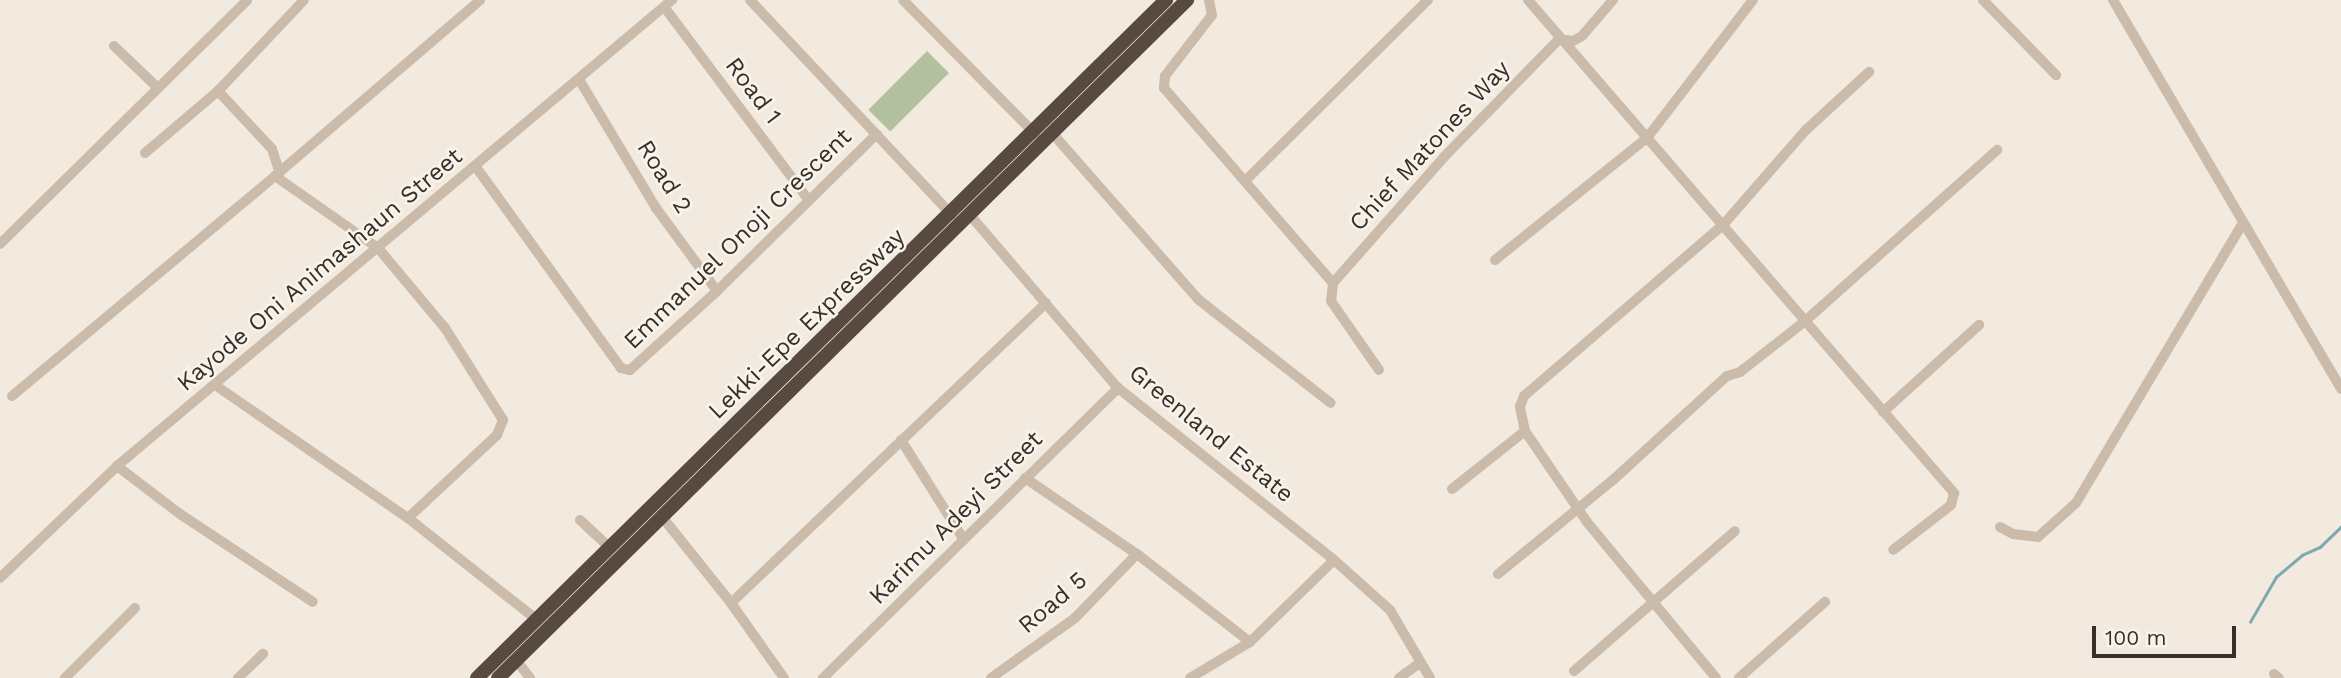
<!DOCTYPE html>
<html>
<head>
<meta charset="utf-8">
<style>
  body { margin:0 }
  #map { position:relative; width:2341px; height:678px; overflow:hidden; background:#f2eade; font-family:"Work Sans",sans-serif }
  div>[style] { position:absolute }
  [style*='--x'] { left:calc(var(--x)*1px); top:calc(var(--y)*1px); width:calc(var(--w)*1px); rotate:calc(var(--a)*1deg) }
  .green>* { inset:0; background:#b3c19e; transform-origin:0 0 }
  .stream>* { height:2.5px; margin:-1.25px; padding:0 1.25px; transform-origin:1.25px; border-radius:1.25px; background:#7ea9ae }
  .minor>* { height:10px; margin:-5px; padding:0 5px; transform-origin:5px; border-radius:5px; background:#cabbaa }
  .highway>* { height:14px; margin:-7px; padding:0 7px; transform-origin:7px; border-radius:7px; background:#584a41 }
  span { translate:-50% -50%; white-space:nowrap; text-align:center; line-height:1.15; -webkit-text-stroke:5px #f9f4eb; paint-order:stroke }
  .street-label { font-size:24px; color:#382f2a }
  .scale { position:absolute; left:2092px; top:626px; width:144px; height:32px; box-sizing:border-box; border:4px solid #382f2a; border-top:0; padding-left:9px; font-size:21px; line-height:24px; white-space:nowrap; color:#382f2a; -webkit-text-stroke:5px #f9f4eb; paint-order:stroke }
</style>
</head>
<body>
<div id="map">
  <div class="green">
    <div style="left:927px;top:51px;width:31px;height:83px;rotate:45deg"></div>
  </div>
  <div class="stream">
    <div style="--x:2250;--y:622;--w:52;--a:-60"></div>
    <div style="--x:2276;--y:577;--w:34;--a:-40"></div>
    <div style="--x:2302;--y:555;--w:20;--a:-24"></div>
    <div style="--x:2320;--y:547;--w:29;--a:-44"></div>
  </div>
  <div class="minor">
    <div style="--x:750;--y:0;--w:295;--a:46.8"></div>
    <div style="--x:903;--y:0;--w:188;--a:45.4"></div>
    <div style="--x:1209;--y:0;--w:15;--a:79"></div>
    <div style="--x:1212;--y:15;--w:77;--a:127.6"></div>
    <div style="--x:1165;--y:76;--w:12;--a:95"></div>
    <div style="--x:1164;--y:88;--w:258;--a:49.1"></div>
    <div style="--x:1333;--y:283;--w:18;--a:96"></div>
    <div style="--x:1331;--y:301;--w:84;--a:55.2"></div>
    <div style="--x:1528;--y:0;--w:652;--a:49.17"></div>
    <div style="--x:1954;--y:493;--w:12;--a:104"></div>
    <div style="--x:1951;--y:505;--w:73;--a:142.2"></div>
    <div style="--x:1983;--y:0;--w:105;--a:45.8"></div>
    <div style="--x:2113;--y:0;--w:451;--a:59.6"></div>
    <div style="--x:665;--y:8;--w:239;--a:53.2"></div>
    <div style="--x:114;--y:46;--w:61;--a:43.7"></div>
    <div style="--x:580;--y:81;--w:148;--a:59.1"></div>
    <div style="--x:656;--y:208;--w:103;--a:53.7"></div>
    <div style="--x:218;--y:91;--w:125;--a:-46.6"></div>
    <div style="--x:1053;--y:134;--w:221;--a:48.7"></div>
    <div style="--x:1199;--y:300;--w:167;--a:38"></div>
    <div style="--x:145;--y:153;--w:96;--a:-40.3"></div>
    <div style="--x:218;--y:91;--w:79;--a:47"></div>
    <div style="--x:272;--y:149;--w:25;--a:72"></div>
    <div style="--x:476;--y:167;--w:248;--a:54.2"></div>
    <div style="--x:621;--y:368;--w:9;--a:13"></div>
    <div style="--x:630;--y:370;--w:118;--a:-42.2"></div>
    <div style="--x:717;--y:291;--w:224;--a:-44.5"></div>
    <div style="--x:275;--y:176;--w:270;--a:-40.6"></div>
    <div style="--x:1246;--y:180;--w:256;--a:-44.7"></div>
    <div style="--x:970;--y:215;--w:228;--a:49.5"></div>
    <div style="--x:1118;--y:388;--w:276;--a:38.5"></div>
    <div style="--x:1334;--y:560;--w:75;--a:41.8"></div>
    <div style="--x:1390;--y:610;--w:79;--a:59.5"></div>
    <div style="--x:0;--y:244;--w:347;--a:-44.6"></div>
    <div style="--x:1495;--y:260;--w:195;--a:-38.8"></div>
    <div style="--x:1647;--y:138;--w:174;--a:-52.5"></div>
    <div style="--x:1333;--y:283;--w:168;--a:-48.6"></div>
    <div style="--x:1444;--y:157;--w:165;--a:-45.7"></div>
    <div style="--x:1559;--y:39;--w:14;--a:8"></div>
    <div style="--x:1573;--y:41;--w:10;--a:-29"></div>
    <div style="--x:1582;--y:36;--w:48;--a:-49.3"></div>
    <div style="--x:215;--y:385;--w:234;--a:34.6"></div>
    <div style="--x:408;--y:518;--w:163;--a:38.3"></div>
    <div style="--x:12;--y:396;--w:343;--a:-39.9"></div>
    <div style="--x:275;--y:176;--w:126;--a:35"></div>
    <div style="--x:378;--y:248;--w:104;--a:50.1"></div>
    <div style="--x:445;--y:328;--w:109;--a:57.8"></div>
    <div style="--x:503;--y:420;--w:16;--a:112"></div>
    <div style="--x:497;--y:435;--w:122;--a:137"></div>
    <div style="--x:1883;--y:412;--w:130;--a:-42.2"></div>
    <div style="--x:901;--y:440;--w:118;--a:57.8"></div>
    <div style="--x:117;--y:466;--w:79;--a:37.3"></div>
    <div style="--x:180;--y:514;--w:159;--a:33.5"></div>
    <div style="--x:1025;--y:478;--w:135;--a:34.2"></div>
    <div style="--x:1137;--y:554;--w:143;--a:37.9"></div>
    <div style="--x:1452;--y:489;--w:93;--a:-38.5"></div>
    <div style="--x:663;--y:518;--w:109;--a:51.3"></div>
    <div style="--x:731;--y:603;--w:92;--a:54.8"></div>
    <div style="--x:580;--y:520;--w:41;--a:43"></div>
    <div style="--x:2000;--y:527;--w:15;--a:28"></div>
    <div style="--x:2013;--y:534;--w:25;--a:7"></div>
    <div style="--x:2038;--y:537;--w:51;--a:-41.8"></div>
    <div style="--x:2076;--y:503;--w:325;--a:-59.2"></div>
    <div style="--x:1498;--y:574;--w:149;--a:-39.3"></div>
    <div style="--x:1613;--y:480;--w:154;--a:-42.4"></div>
    <div style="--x:1727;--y:376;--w:14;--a:-17"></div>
    <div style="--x:1740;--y:372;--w:81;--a:-38"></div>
    <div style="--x:1804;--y:322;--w:259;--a:-41.7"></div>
    <div style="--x:0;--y:578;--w:162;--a:-43.7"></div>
    <div style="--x:117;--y:466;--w:725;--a:-40.02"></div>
    <div style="--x:731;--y:603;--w:435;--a:-43.6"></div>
    <div style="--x:516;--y:660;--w:23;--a:52"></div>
    <div style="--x:1574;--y:671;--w:213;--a:-41"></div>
    <div style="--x:2274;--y:674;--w:6;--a:39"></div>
    <div style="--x:65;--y:678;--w:99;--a:-45"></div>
    <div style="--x:238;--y:678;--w:35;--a:-44"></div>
    <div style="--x:823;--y:678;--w:414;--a:-44.5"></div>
    <div style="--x:991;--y:678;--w:103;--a:-35.5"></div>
    <div style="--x:1075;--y:618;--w:89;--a:-45.9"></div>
    <div style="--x:1190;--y:678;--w:70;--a:-31"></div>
    <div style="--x:1250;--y:642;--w:117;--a:-44.3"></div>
    <div style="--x:1399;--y:678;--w:26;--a:-36"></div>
    <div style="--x:1716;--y:678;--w:202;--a:-129.6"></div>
    <div style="--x:1587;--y:522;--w:110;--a:-124.3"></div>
    <div style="--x:1525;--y:431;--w:25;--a:-102"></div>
    <div style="--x:1520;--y:407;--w:12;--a:-70"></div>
    <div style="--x:1524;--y:396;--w:262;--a:-40.7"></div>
    <div style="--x:1723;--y:225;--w:126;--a:-48.9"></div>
    <div style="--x:1806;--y:130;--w:86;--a:-42.6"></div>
    <div style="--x:1739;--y:678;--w:115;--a:-41.5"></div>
  </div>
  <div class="highway">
    <div style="--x:477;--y:678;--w:967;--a:-44.54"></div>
    <div style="--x:498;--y:678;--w:967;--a:-44.54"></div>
  </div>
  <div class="street-label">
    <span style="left:753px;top:91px;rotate:53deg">Road 1</span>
    <span style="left:1430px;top:146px;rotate:-47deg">Chief Matones Way</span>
    <span style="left:664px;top:177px;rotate:58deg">Road 2</span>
    <span style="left:738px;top:239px;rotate:-44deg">Emmanuel Onoji Crescent</span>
    <span style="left:320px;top:270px;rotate:-40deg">Kayode Oni Animashaun Street</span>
    <span style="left:807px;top:324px;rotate:-44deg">Lekki-Epe Expressway</span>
    <span style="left:1211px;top:434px;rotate:39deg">Greenland Estate</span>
    <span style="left:956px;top:518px;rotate:-45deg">Karimu Adeyi Street</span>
    <span style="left:1053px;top:603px;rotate:-40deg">Road 5</span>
  </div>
  <div class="scale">100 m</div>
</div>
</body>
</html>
